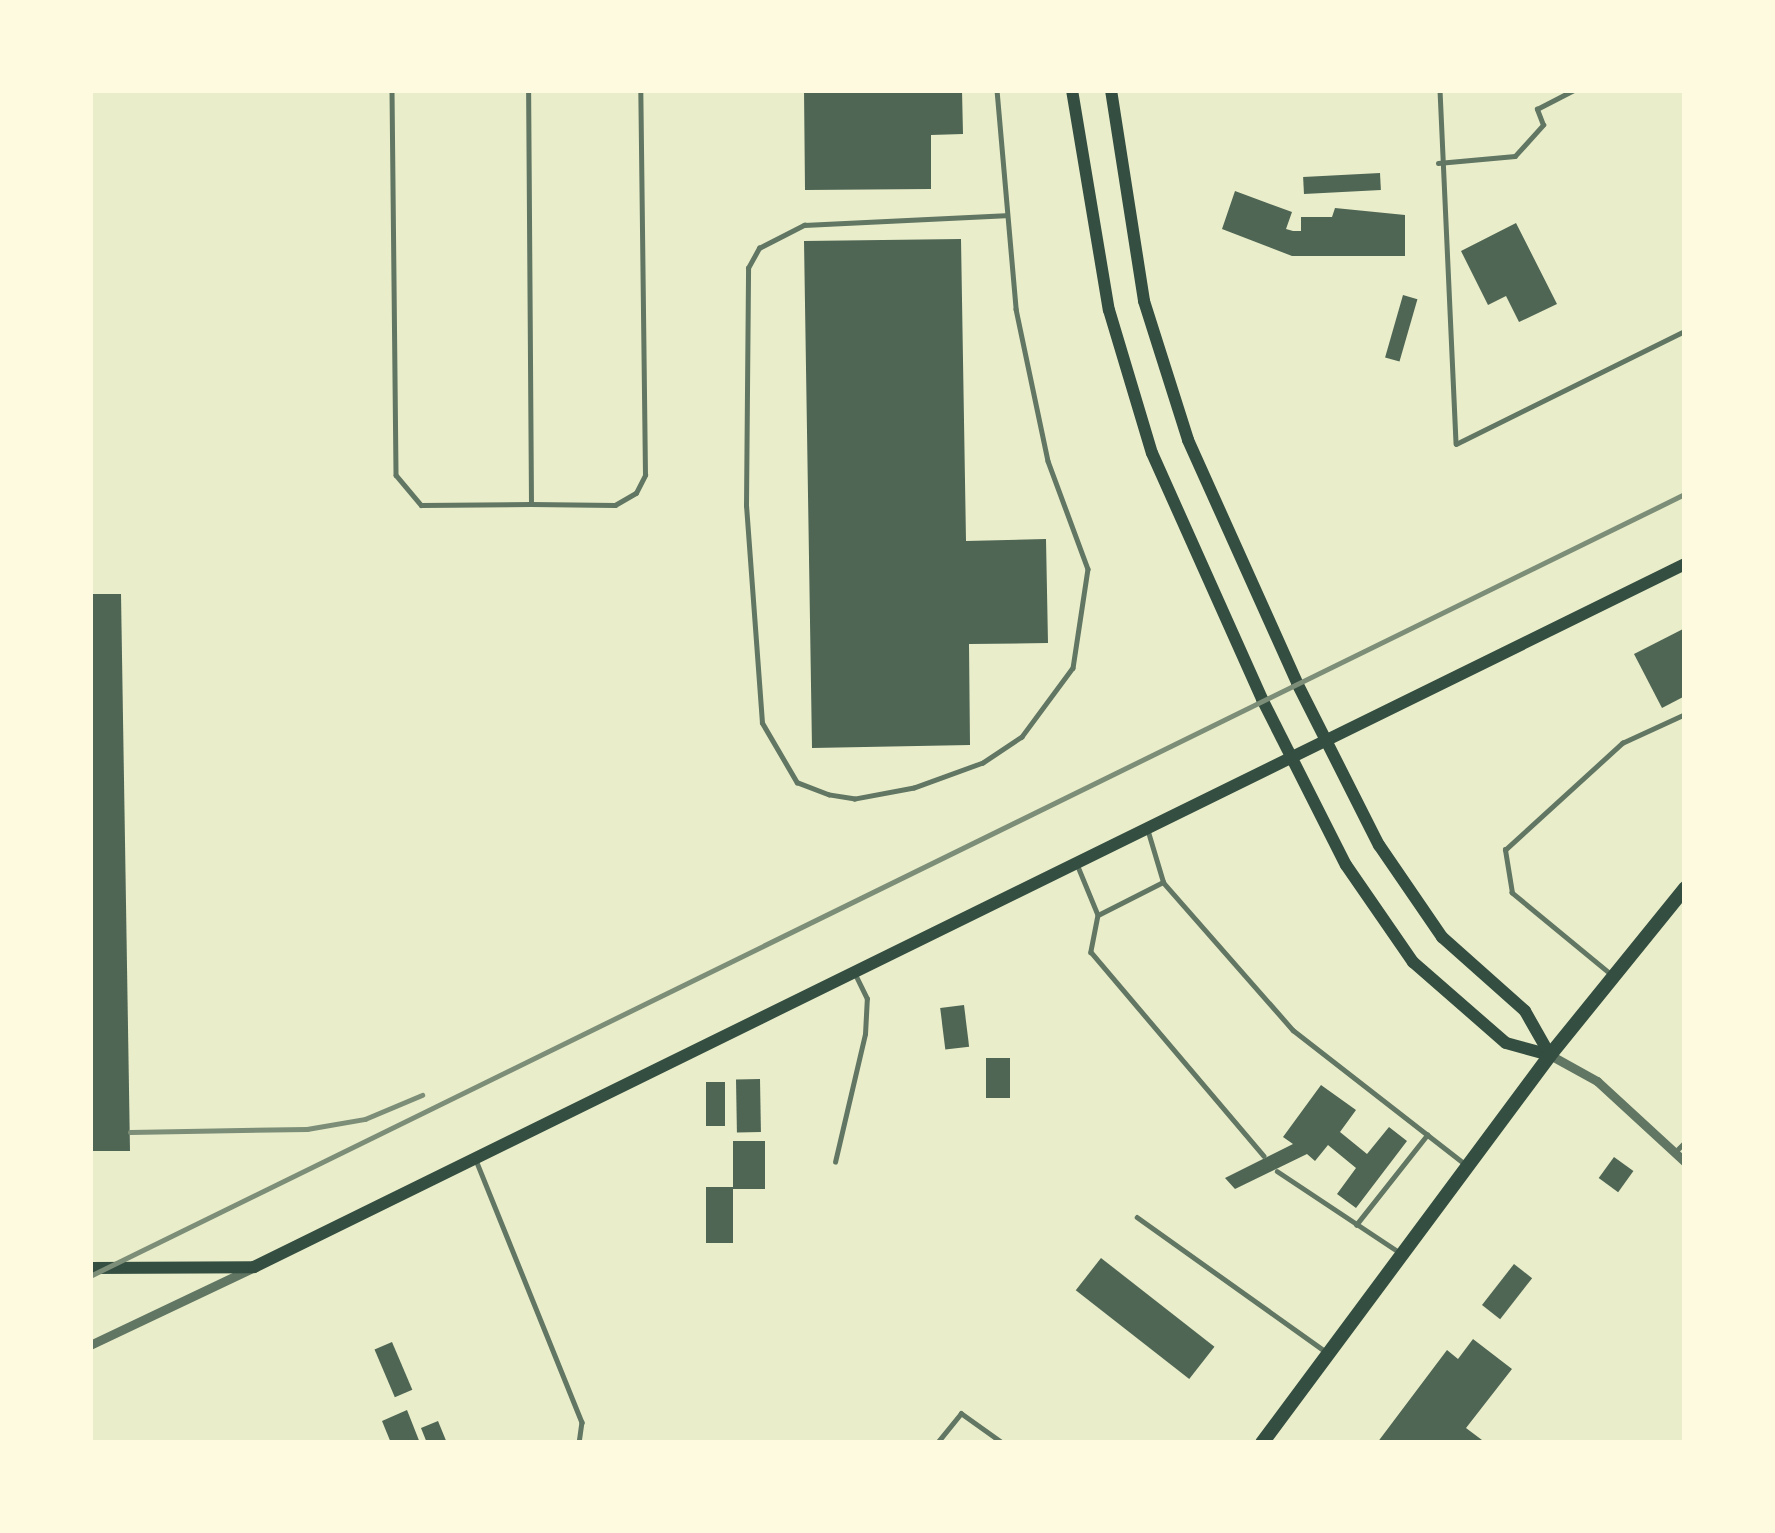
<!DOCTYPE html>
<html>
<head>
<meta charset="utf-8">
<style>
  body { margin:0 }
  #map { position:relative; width:1775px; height:1533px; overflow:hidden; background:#e9edc9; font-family:"IBM Plex Sans",sans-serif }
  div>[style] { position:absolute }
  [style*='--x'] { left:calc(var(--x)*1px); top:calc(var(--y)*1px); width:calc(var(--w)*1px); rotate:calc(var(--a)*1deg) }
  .building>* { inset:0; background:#4f6655; transform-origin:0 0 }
  .service>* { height:4.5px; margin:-2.25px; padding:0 2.25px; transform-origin:2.25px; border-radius:2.25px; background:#617663 }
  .minor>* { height:9px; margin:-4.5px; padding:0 4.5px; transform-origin:4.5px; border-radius:4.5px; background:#617663 }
  .secondary>* { height:12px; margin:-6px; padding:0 6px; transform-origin:6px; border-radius:6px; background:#344e41 }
  .primary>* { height:14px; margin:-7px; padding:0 7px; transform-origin:7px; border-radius:7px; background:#344e41 }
  .rail>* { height:4.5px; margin:-2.25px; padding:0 2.25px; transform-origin:2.25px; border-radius:2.25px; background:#7c8e77 }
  span { translate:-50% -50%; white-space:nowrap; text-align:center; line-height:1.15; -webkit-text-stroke:12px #fefae0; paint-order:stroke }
  .frame { position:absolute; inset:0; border:93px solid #fefae0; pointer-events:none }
</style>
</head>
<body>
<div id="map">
  <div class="building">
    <div style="clip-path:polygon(804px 90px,962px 90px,963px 134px,931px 135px,931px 189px,805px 190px)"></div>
    <div style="left:1380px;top:173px;width:17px;height:77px;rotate:87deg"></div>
    <div style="clip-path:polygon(1235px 191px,1292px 212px,1286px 229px,1293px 231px,1301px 231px,1301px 217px,1332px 217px,1335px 208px,1405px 215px,1405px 256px,1292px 256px,1222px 229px)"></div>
    <div style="clip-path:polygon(1516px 223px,1557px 304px,1519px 322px,1506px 296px,1488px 305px,1461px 251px)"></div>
    <div style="clip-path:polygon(961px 239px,966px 541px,1046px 539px,1048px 643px,969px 644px,970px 745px,812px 748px,804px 241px)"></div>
    <div style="left:1403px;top:295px;width:15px;height:65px;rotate:16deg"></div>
    <div style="clip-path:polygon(90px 594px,121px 594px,130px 1151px,90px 1151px)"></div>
    <div style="clip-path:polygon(1685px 628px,1685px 696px,1662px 708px,1634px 654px)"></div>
    <div style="left:964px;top:1005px;width:42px;height:24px;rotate:83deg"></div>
    <div style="left:1010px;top:1058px;width:40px;height:24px;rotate:90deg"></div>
    <div style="left:760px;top:1079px;width:53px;height:24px;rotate:89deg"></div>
    <div style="left:706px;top:1082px;width:19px;height:44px"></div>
    <div style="clip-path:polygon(1321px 1085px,1356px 1110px,1340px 1132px,1367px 1154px,1389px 1127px,1407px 1141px,1356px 1208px,1337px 1194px,1356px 1168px,1328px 1145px,1315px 1161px,1307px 1154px,1235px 1189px,1225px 1178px,1293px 1144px,1283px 1137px)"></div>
    <div style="left:733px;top:1141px;width:32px;height:48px"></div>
    <div style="left:1614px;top:1157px;width:24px;height:26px;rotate:36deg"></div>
    <div style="left:706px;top:1187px;width:27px;height:56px"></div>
    <div style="left:1101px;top:1258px;width:144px;height:41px;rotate:38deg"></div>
    <div style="left:1514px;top:1264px;width:23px;height:52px;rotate:38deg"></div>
    <div style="clip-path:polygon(1473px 1339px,1512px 1369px,1466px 1428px,1486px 1443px,1377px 1443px,1447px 1350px,1458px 1359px)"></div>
    <div style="left:392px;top:1342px;width:52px;height:19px;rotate:67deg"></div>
    <div style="clip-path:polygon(407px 1410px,420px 1443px,391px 1443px,382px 1421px)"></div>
    <div style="clip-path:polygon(438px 1421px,447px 1443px,427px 1443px,421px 1428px)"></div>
  </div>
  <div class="service">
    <div style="--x:392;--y:90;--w:385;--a:89.4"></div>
    <div style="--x:396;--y:475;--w:39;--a:50"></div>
    <div style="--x:421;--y:505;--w:110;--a:-0.5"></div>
    <div style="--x:531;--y:504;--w:414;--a:-90.4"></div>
    <div style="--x:997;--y:90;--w:220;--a:85"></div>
    <div style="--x:1016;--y:309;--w:155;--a:78.1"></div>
    <div style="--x:1048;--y:461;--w:115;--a:69.7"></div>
    <div style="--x:1088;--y:569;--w:100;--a:98.6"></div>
    <div style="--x:1073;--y:668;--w:86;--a:126.5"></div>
    <div style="--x:1022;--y:737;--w:47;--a:146.3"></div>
    <div style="--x:983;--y:763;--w:73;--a:160.1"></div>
    <div style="--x:914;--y:788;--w:60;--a:169.4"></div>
    <div style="--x:855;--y:799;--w:26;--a:-171"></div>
    <div style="--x:829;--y:795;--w:34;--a:-159"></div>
    <div style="--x:797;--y:783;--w:69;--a:-120.3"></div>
    <div style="--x:762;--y:723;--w:218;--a:-94.2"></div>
    <div style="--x:746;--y:506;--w:238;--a:-89.5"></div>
    <div style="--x:748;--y:268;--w:23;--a:-61"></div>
    <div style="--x:759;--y:248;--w:51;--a:-27.1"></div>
    <div style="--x:804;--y:225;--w:201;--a:-2.8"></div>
    <div style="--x:1440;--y:90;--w:354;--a:87.4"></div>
    <div style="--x:1456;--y:444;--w:255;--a:-26.3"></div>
    <div style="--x:1438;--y:163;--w:77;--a:-5.2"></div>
    <div style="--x:1515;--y:156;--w:42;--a:-47.9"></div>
    <div style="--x:1543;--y:125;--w:17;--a:-111"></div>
    <div style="--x:1537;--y:109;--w:42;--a:-27.2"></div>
    <div style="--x:531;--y:504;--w:84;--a:0.7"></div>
    <div style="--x:615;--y:505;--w:24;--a:-30"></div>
    <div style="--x:636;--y:493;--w:20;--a:-63"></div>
    <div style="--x:645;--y:475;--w:385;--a:-90.7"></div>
    <div style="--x:1077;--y:864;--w:55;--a:67.6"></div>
    <div style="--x:1098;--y:915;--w:38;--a:101"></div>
    <div style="--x:1091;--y:952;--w:267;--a:49.7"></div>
    <div style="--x:1163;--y:882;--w:197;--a:48.7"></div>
    <div style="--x:1293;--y:1030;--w:218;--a:37.9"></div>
    <div style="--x:1098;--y:915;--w:73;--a:-26.9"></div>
    <div style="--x:1163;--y:882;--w:52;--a:-106.7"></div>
    <div style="--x:1609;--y:973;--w:126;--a:-140.5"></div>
    <div style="--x:1512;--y:893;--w:44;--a:-99.2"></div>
    <div style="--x:1505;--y:850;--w:159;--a:-42.4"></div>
    <div style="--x:1622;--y:743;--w:69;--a:-24.7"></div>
    <div style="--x:1675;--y:1152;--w:14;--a:-45"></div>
    <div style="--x:476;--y:1160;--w:283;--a:68"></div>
    <div style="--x:582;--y:1422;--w:21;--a:98"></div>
    <div style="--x:835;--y:1162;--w:131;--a:-76.8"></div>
    <div style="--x:865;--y:1034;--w:35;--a:-87"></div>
    <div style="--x:867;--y:999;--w:25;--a:-116"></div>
    <div style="--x:1277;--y:1171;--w:146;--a:33.6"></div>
    <div style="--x:1137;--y:1217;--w:234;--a:35.5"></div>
    <div style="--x:1356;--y:1225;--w:115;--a:-51.7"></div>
    <div style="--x:937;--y:1443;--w:38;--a:-51"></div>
    <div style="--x:961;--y:1413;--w:52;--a:35.5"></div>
  </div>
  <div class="minor">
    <div style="--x:1550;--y:1055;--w:54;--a:29"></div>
    <div style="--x:1597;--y:1081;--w:120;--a:42.6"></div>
    <div style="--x:90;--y:1345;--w:177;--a:-25.4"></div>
  </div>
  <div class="secondary">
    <div style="--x:1072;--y:90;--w:223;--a:80.5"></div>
    <div style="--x:1109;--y:310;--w:149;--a:73.3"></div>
    <div style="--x:1152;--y:453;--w:269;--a:65.9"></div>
    <div style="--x:1262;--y:699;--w:186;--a:63.2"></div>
    <div style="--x:1346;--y:865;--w:118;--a:55.4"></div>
    <div style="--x:1413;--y:962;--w:123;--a:41.1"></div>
    <div style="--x:1506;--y:1043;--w:46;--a:15.3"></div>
    <div style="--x:1111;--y:90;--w:214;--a:81.1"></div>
    <div style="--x:1144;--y:301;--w:146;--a:72.4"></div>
    <div style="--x:1188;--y:440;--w:266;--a:65.8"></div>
    <div style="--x:1297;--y:683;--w:182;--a:63.2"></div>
    <div style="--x:1379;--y:845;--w:112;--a:55.6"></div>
    <div style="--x:1442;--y:937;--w:111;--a:41.7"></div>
    <div style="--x:1525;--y:1011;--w:51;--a:60.4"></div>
    <div style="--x:90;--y:1268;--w:164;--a:-0.3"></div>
    <div style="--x:254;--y:1267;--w:1594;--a:-26.16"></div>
  </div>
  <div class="primary">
    <div style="--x:1262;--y:1443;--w:483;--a:-53.4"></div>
    <div style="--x:1550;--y:1055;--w:215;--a:-51"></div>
  </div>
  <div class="rail">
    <div style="--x:130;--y:1132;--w:177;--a:-1"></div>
    <div style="--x:307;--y:1129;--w:59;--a:-9.8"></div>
    <div style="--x:365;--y:1119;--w:62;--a:-22.8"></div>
    <div style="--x:90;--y:1276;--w:1776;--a:-26.12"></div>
  </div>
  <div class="frame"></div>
</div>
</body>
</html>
